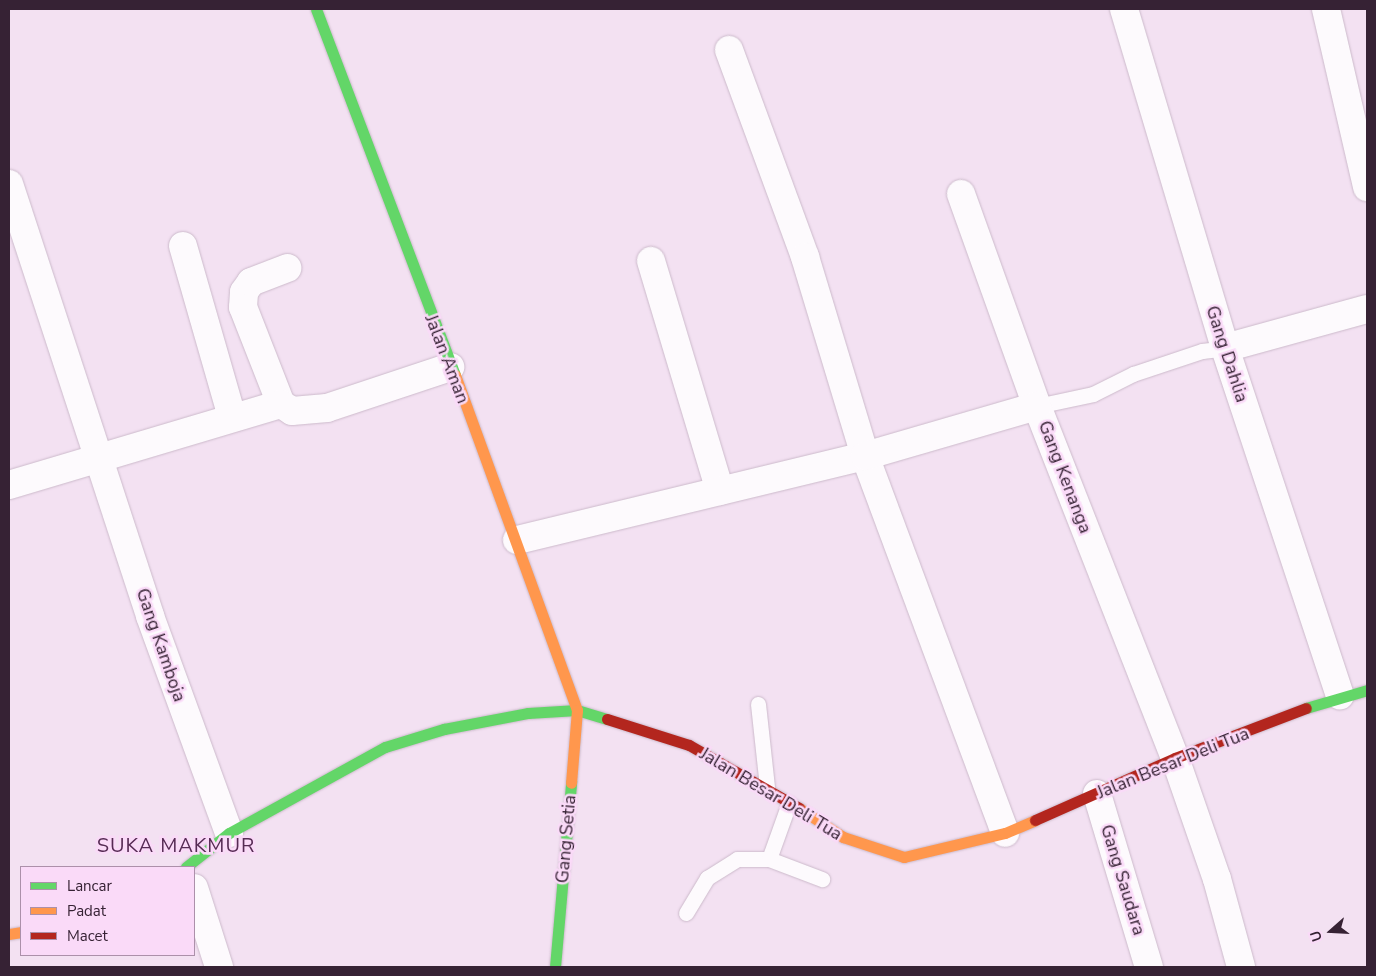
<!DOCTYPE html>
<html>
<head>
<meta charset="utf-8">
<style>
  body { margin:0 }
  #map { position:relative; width:1376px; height:976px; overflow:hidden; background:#f3e1f2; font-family:"Nunito Sans",sans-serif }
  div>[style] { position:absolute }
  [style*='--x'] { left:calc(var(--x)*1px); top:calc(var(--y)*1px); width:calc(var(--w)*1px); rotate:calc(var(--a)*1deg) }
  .roads { filter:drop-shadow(0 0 1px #ccbacb) drop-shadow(0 0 1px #ccbacb) }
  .lane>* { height:15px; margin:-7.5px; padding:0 7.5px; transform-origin:7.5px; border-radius:7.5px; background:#fdfafd }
  .street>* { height:28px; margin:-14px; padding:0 14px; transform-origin:14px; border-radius:14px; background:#fdfafd }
  .fast>* { height:11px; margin:-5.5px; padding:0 5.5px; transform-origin:5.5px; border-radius:5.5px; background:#63d668 }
  .slow>* { height:11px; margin:-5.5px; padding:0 5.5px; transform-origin:5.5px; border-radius:5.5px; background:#ff974d }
  .jam>* { height:11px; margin:-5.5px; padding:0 5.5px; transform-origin:5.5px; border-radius:5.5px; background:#b3261e }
  span { translate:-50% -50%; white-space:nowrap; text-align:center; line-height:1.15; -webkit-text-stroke:5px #fadaf8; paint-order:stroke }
  .street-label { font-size:18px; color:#362234 }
  .quarter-label { font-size:20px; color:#562b54; letter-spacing:1px }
  .frame { position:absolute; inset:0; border:10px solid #362234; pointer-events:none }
  .legend { position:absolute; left:20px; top:866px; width:175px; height:90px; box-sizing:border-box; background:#fadaf8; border:1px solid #ac90aa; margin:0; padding:6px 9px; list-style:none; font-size:15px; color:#362234 }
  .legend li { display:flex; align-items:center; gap:10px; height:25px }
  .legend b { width:25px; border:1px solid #ac90aa }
  .north { position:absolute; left:1306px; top:906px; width:50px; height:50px; -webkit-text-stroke:4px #fadaf8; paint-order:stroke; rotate:251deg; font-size:14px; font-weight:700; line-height:20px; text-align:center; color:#362234 }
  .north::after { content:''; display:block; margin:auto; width:18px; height:22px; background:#362234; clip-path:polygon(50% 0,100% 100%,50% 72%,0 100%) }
</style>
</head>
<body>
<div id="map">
  <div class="roads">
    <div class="lane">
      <div style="--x:1037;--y:406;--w:57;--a:-12.1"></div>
      <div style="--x:1093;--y:394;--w:45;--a:-26.6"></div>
      <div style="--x:1133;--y:374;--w:73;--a:-18.4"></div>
      <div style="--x:1202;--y:351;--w:23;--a:-7"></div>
      <div style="--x:758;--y:704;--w:83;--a:83.8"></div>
      <div style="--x:769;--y:859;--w:59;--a:-70.3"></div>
      <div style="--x:686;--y:913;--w:41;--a:-59"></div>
      <div style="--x:707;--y:878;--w:36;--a:-32"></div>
      <div style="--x:737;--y:859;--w:32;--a:0"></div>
      <div style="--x:769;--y:859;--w:57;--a:20.7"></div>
    </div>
    <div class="street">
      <div style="--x:1124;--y:9;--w:354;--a:73.4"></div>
      <div style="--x:1225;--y:348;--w:366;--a:71.7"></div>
      <div style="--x:1326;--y:9;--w:183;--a:77"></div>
      <div style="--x:729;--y:50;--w:221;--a:69.8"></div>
      <div style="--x:805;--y:257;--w:208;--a:73.2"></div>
      <div style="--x:865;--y:456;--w:402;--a:69.6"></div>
      <div style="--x:9;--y:184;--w:454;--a:71.9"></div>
      <div style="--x:150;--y:616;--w:231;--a:70"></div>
      <div style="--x:961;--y:194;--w:225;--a:70.3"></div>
      <div style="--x:1037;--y:406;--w:378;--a:68.6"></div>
      <div style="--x:1175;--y:758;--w:128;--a:70.9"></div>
      <div style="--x:1217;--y:879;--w:91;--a:74.7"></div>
      <div style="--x:183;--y:246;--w:178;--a:74"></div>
      <div style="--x:651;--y:261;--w:240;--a:73.3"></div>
      <div style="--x:1225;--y:348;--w:147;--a:-15.4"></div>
      <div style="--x:281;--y:404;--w:104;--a:-111.4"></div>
      <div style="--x:243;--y:307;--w:15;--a:-86"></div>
      <div style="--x:244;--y:292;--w:12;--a:-55"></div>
      <div style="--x:251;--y:282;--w:39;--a:-21"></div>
      <div style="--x:9;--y:485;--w:284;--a:-16.6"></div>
      <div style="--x:281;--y:404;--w:13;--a:32"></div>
      <div style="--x:292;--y:411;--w:35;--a:-5"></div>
      <div style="--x:327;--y:408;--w:130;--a:-18.4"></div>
      <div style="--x:517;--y:540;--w:358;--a:-13.6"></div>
      <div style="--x:865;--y:456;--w:179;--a:-16.2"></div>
      <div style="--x:1097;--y:794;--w:181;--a:73.3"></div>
      <div style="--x:194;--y:888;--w:83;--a:72.4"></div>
    </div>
    <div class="fast">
      <div style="--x:316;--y:9;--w:392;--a:69.2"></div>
      <div style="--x:1306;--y:708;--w:64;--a:-16.4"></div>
      <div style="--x:186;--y:867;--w:55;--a:-38.3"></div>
      <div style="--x:229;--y:833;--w:178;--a:-28.9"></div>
      <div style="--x:385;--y:747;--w:62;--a:-17"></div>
      <div style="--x:444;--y:729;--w:86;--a:-10.8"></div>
      <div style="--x:528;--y:713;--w:49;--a:-3.5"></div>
      <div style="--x:577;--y:710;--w:31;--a:17"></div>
      <div style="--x:555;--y:967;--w:185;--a:-85"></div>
    </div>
    <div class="slow">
      <div style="--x:455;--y:375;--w:357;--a:70"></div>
      <div style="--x:577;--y:710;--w:73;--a:94.7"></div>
      <div style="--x:799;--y:808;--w:53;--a:33.4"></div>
      <div style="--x:843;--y:837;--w:64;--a:18.2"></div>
      <div style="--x:904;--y:857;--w:104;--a:-13.4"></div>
      <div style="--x:1005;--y:833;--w:33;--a:-23"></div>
      <div style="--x:9;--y:934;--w:12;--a:-9"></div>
    </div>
    <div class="jam">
      <div style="--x:607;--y:719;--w:86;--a:17.6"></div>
      <div style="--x:689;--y:745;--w:127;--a:29.8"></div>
      <div style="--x:1035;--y:820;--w:153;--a:-23.9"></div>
      <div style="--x:1175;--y:758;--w:140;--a:-20.9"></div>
    </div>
  </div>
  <div class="street-label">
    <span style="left:1227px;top:354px;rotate:72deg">Gang Dahlia</span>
    <span style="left:447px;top:359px;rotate:69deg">Jalan Aman</span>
    <span style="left:1065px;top:477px;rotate:69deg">Gang Kenanga</span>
    <span style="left:161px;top:645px;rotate:71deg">Gang Kamboja</span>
    <span style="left:1173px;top:763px;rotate:-22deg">Jalan Besar Deli Tua</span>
    <span style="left:771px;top:794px;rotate:31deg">Jalan Besar Deli Tua</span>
    <span style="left:566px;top:839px;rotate:-85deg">Gang Setia</span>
    <span style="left:1123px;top:880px;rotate:73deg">Gang Saudara</span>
  </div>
  <div class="quarter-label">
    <span style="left:176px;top:845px">SUKA MAKMUR</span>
  </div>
  <div class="frame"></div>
  <ul class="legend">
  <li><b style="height:6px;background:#63d668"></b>Lancar</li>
  <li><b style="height:6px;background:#ff974d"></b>Padat</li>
  <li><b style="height:6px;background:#b3261e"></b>Macet</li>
  </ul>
  <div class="north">U</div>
</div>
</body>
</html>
